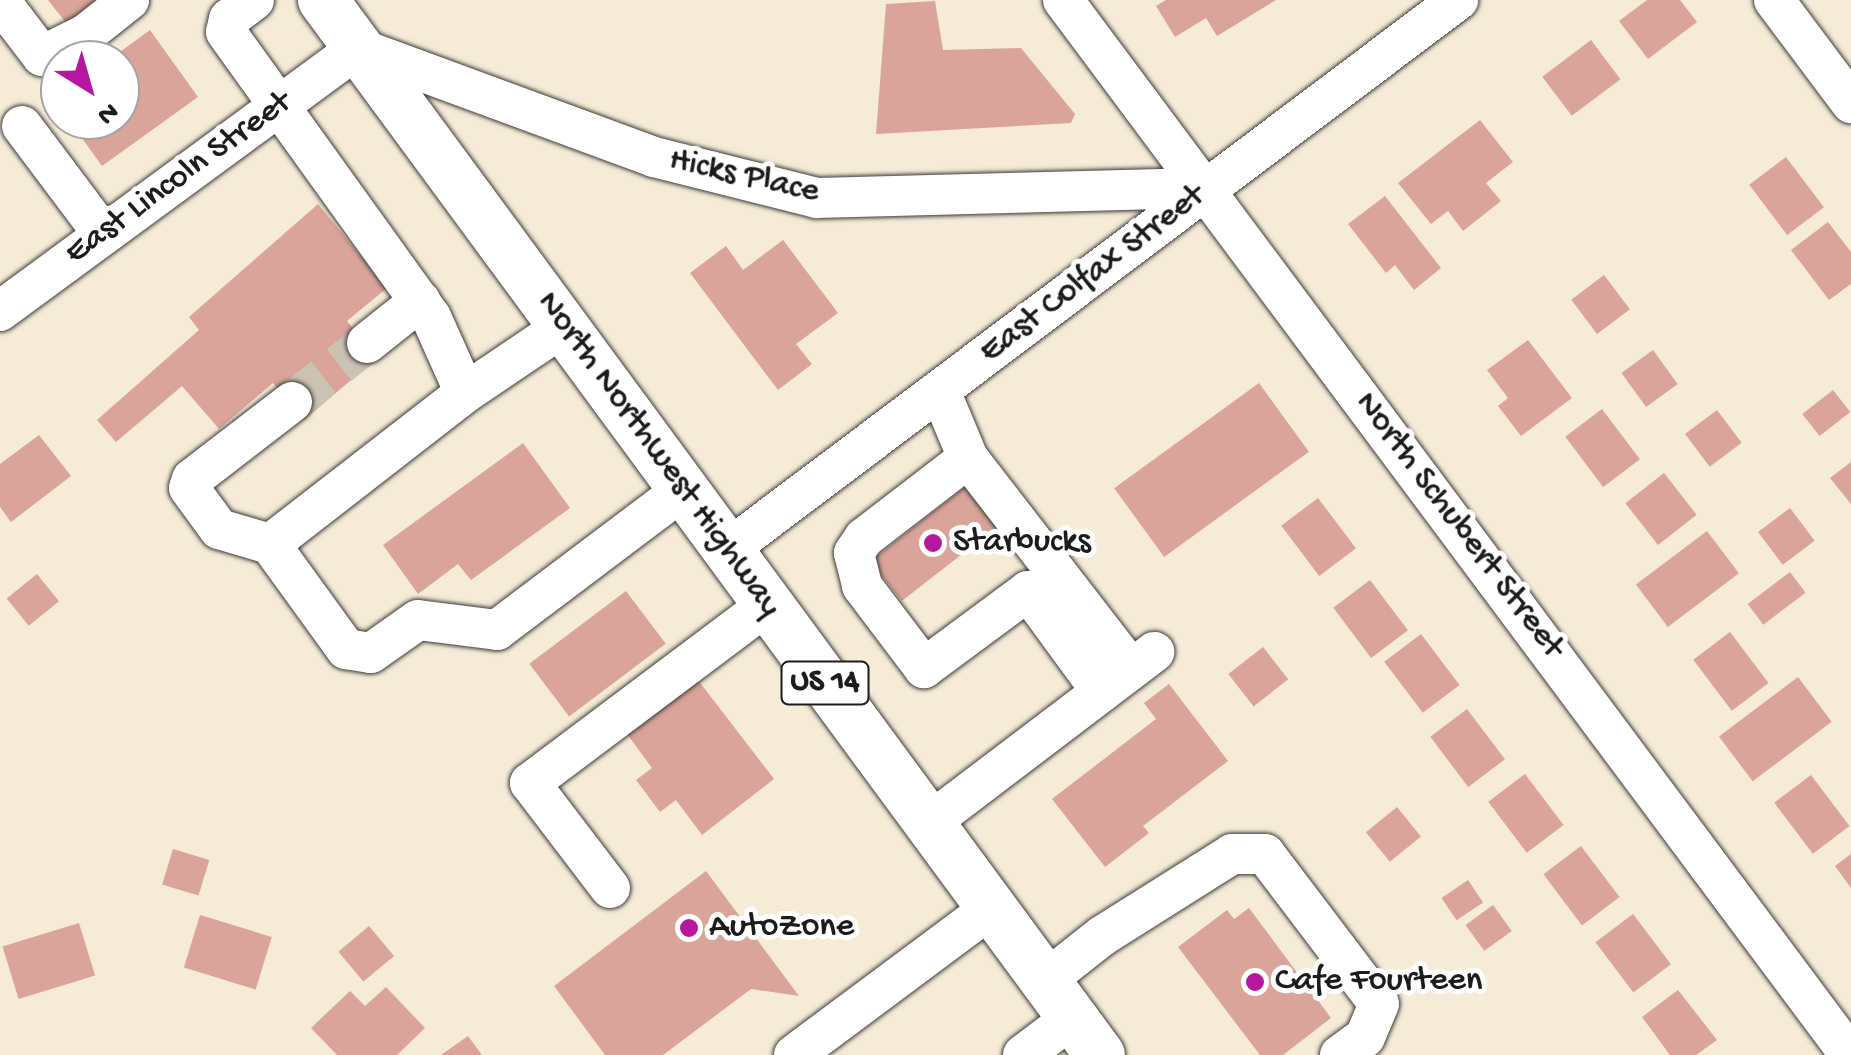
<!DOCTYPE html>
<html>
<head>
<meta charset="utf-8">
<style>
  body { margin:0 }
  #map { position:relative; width:1851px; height:1055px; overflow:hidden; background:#f5ebd7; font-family:"Gochi Hand",sans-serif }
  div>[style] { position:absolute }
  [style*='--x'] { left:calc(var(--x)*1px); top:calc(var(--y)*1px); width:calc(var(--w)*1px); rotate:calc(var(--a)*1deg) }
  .building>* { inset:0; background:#daa49a; transform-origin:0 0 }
  .minor-tunnel>* { height:40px; margin-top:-20px; transform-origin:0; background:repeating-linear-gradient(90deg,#cac2b2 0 40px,transparent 0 60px) }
  .roads { filter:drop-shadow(0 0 2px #3d3b38) drop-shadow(0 0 2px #3d3b38) }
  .minor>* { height:40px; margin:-20px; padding:0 20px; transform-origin:20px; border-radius:20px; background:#fff }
  .major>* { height:50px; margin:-25px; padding:0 25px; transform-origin:25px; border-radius:25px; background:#fff }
  .dots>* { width:28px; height:28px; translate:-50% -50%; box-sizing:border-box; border:5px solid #fff; border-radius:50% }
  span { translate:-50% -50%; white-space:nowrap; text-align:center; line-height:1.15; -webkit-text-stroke:10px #fff; paint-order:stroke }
  .shield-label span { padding:2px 8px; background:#fff; border:2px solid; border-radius:8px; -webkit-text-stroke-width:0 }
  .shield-label { font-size:32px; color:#1c1c1c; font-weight:700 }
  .street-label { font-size:35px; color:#1c1c1c }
  .poi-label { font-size:35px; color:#1c1c1c }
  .left { translate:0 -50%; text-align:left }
  .north { position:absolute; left:40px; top:40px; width:100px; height:100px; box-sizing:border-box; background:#fff; border:2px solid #a4a4a4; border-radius:50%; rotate:143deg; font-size:28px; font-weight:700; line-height:40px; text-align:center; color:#1c1c1c }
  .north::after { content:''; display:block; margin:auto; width:35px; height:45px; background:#b5179e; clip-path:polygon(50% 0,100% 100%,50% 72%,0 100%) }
</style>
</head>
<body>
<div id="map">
  <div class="building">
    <div style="clip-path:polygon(48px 0,98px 0,67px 24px)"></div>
    <div style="clip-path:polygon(1166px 0,1276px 0,1217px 36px,1206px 18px,1175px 37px,1156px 6px)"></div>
    <div style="clip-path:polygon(1647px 0,1680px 0,1697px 22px,1648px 59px,1619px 21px)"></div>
    <div style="clip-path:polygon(935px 1px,943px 50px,1021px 48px,1075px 114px,1071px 123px,876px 134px,886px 4px)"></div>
    <div style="clip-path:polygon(150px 30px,198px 97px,102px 166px,69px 120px,120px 120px,120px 60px,109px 60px)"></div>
    <div style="left:1591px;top:40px;width:49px;height:61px;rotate:53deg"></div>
    <div style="clip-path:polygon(1480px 120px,1513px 162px,1486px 183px,1501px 201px,1463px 231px,1448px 211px,1431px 224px,1398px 183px)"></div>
    <div style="left:1786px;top:157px;width:63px;height:46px;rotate:53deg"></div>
    <div style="clip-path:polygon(1385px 196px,1441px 268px,1414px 290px,1395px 265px,1386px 273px,1348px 224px)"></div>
    <div style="clip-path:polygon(318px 204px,387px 288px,347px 321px,377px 358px,304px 420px,273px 383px,219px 429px,182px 386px,116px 442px,97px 420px,199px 330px,189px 317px)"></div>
    <div style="clip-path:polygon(1828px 222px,1851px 252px,1851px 284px,1829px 300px,1791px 250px)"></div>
    <div style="clip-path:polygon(783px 240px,838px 313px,796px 344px,812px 364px,778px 390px,690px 273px,726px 246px,743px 270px)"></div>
    <div style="left:1604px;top:275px;width:43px;height:41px;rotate:53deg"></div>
    <div style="clip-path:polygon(1528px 340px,1572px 398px,1521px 436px,1498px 406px,1508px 398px,1487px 370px)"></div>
    <div style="left:1653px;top:350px;width:42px;height:39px;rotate:54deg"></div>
    <div style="left:1259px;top:383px;width:85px;height:179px;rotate:54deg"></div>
    <div style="left:1833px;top:390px;width:28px;height:39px;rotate:52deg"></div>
    <div style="left:1602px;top:409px;width:63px;height:46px;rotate:53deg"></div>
    <div style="left:1717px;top:410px;width:41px;height:40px;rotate:53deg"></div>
    <div style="clip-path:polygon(39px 435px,71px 476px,11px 522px,0 507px,0 464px)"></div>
    <div style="clip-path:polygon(523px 443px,570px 508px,471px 580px,458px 564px,418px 594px,383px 545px)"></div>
    <div style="clip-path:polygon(1851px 462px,1851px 504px,1830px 478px)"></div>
    <div style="left:1664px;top:473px;width:53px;height:49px;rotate:52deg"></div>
    <div style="left:965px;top:487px;width:51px;height:120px;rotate:52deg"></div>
    <div style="left:1318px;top:498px;width:63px;height:46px;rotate:53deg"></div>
    <div style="left:1790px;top:508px;width:41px;height:40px;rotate:53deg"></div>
    <div style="left:1707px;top:531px;width:53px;height:89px;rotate:53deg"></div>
    <div style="left:1790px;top:572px;width:26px;height:53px;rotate:53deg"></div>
    <div style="left:37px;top:574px;width:35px;height:39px;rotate:51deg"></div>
    <div style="left:1370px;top:580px;width:63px;height:46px;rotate:53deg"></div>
    <div style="left:626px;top:591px;width:66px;height:121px;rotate:53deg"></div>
    <div style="left:1730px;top:632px;width:64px;height:46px;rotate:53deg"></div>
    <div style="left:1421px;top:634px;width:64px;height:46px;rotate:53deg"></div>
    <div style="left:1263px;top:647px;width:41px;height:44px;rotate:52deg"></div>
    <div style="left:1798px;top:677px;width:56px;height:99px;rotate:53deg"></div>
    <div style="clip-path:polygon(698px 680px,774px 779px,702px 835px,676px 800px,660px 812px,636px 780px,652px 768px,627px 734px)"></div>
    <div style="clip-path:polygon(1169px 684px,1228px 761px,1143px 826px,1149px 833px,1105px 867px,1052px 799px,1156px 719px,1144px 703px)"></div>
    <div style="left:1467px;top:709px;width:63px;height:46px;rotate:53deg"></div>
    <div style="left:1525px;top:774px;width:64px;height:46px;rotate:53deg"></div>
    <div style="left:1811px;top:775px;width:64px;height:46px;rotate:53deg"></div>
    <div style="left:1397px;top:807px;width:38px;height:40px;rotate:51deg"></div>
    <div style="left:1581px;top:846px;width:64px;height:47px;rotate:53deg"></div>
    <div style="left:173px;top:849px;width:38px;height:37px;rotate:17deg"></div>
    <div style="clip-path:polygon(1851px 854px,1851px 888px,1835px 866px)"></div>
    <div style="clip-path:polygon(706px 871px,799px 996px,751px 989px,663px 1055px,605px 1055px,554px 986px)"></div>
    <div style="left:1468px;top:880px;width:27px;height:32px;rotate:56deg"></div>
    <div style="left:1493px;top:905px;width:32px;height:34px;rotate:54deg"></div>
    <div style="clip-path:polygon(1249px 908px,1331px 1018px,1283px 1055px,1260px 1055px,1178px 947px,1227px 910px,1234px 919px)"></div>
    <div style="left:1633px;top:914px;width:63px;height:47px;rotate:53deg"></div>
    <div style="left:200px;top:915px;width:75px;height:55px;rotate:17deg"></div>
    <div style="left:79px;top:923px;width:55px;height:80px;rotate:73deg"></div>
    <div style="left:369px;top:926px;width:39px;height:40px;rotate:50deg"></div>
    <div style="clip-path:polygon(386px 987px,425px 1028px,397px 1055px,337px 1055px,311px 1028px,350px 991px,365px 1006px)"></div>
    <div style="clip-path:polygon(1678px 990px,1717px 1040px,1696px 1055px,1670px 1055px,1642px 1017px)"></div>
    <div style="clip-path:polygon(468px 1036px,482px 1055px,441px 1055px)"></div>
  </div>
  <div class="minor-tunnel">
    <div style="--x:292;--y:402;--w:95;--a:-38.2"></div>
  </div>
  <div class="roads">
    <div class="minor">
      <div style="--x:254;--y:0;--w:31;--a:143"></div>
      <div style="--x:229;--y:19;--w:13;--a:103"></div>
      <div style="--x:226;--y:32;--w:351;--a:54.3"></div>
      <div style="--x:431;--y:317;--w:83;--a:65.9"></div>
      <div style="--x:465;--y:393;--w:247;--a:142.2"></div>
      <div style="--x:1063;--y:0;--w:1316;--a:53.28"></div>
      <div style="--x:1774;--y:0;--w:129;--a:53.2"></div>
      <div style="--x:0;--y:1;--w:69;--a:52.6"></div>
      <div style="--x:42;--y:56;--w:49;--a:-26.6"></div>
      <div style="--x:86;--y:34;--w:55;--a:-38.3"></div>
      <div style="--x:22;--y:126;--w:135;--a:53.1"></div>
      <div style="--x:0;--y:311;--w:444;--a:-36.3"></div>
      <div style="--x:358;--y:48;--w:315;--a:20.2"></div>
      <div style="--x:654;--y:157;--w:168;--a:14.1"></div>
      <div style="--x:817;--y:198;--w:391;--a:-1.5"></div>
      <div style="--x:367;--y:343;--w:68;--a:-38.4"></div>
      <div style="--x:940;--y:391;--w:73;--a:67.3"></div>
      <div style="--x:968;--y:458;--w:267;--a:52.3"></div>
      <div style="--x:465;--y:393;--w:118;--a:-34"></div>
      <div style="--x:292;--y:402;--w:126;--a:142.4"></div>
      <div style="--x:192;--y:479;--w:9;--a:108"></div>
      <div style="--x:189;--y:488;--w:51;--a:53.8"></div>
      <div style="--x:219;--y:529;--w:53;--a:16.4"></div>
      <div style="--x:270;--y:544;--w:130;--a:54.1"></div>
      <div style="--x:346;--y:649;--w:25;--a:9"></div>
      <div style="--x:371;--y:653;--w:57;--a:-35.1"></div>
      <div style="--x:418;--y:620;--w:80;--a:7.2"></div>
      <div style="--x:497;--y:630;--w:233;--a:-37"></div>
      <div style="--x:968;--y:458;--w:131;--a:142.4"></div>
      <div style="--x:864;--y:538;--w:18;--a:124"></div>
      <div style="--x:854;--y:553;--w:34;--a:76"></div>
      <div style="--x:862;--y:586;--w:103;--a:52.9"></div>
      <div style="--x:924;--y:668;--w:129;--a:-36.5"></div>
      <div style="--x:1028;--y:591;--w:125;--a:53.8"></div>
      <div style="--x:727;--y:550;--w:915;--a:-36.96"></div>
      <div style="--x:929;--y:823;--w:283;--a:-37.2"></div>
      <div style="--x:610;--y:888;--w:132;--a:-127.3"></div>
      <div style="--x:530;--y:783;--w:296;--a:-36.9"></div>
      <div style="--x:1045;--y:981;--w:73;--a:-38.3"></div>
      <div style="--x:1102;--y:936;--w:154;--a:-32.2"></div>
      <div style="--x:1232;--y:854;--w:33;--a:0"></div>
      <div style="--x:1265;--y:854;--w:188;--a:52.8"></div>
      <div style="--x:1379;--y:1004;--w:36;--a:113"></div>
      <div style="--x:1365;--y:1037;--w:31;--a:144"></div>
      <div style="--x:794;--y:1055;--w:246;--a:-36.7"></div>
      <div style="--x:1023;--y:1055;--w:61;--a:-37.1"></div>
    </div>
    <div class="major">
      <div style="--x:323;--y:0;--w:1310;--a:53.63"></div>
    </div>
  </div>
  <div class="dots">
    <div style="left:933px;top:543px;background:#b5179e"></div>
    <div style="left:689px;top:928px;background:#b5179e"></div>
    <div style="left:1255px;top:982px;background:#b5179e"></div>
  </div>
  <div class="shield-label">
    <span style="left:825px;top:683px">US 14</span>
  </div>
  <div class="street-label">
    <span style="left:744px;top:177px;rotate:13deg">Hicks Place</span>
    <span style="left:179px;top:179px;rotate:-36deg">East Lincoln Street</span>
    <span style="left:1093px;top:275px;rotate:-37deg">East Colfax Street</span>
    <span style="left:658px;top:455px;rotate:54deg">North Northwest Highway</span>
    <span style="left:1458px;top:526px;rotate:53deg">North Schubert Street</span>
  </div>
  <div class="poi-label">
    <span class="left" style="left:953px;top:543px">Starbucks</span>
    <span class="left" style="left:709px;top:928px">AutoZone</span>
    <span class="left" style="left:1275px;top:982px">Cafe Fourteen</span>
  </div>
  <div class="north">N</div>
</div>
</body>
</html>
